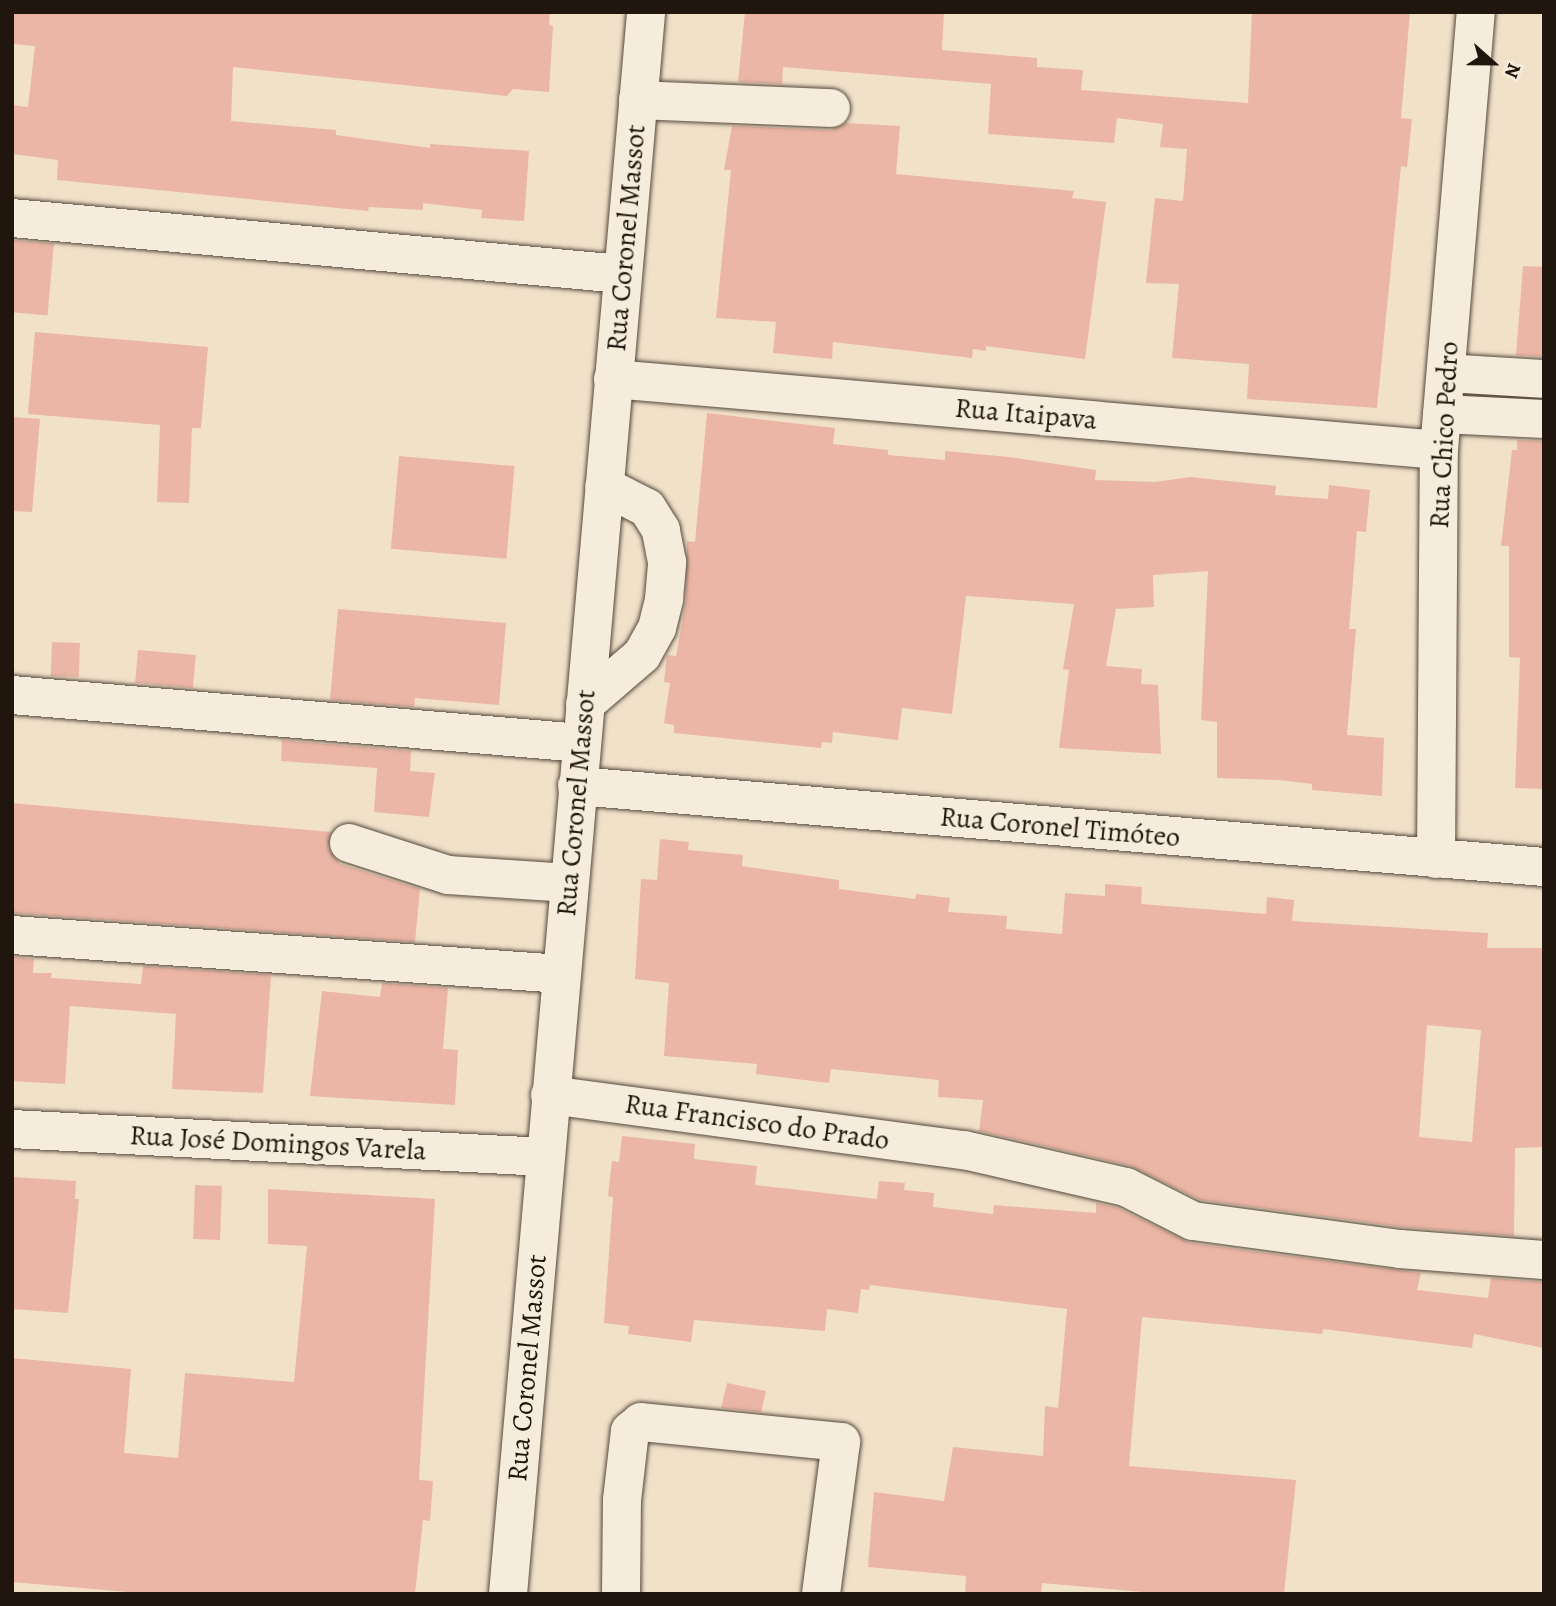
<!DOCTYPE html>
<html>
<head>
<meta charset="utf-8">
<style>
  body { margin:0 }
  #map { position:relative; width:1556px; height:1606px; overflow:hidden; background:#f1e1c9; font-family:Alegreya,serif }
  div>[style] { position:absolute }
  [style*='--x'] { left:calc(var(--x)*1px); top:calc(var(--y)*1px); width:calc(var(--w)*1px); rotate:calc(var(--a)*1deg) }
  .building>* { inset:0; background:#ecb6a6; transform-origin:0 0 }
  .roads { filter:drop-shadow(0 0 2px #54493c) drop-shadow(0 0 2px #54493c) }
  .minor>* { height:38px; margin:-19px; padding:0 19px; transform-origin:19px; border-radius:19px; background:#f6ecdc }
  span { translate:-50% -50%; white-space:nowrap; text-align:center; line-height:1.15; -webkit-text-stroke:7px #f6ecdc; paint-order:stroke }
  .street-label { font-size:28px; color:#20160d }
  .frame { position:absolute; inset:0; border:14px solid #20160d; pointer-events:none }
  .north { position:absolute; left:1458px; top:28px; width:70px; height:70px; -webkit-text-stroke:5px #f6ecdc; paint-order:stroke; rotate:111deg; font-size:19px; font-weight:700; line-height:28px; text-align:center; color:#20160d }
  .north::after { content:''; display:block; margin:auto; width:24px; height:32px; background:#20160d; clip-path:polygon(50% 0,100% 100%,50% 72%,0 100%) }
</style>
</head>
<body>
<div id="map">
  <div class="building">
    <div style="clip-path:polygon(12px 12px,550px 12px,549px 25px,553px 26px,549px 92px,513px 89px,507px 96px,233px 67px,231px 121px,336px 130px,336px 135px,430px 148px,430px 144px,529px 151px,524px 221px,481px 218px,482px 210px,423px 203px,423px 210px,369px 207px,368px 211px,57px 180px,58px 160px,12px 154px,12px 105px,28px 107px,35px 46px,12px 44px)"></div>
    <div style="clip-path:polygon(745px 12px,944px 12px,942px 50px,1037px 58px,1037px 67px,1083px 70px,1081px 90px,1248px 103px,1252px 12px,1410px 12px,1401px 118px,1412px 119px,1407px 167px,1401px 166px,1377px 408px,1247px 399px,1249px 364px,1172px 358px,1179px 284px,1146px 283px,1155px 198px,1183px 201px,1187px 149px,1160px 147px,1163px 124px,1117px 118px,1114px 143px,988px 134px,991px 84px,783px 67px,782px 84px,738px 82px)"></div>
    <div style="clip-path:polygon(846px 123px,900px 126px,896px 174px,1074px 191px,1072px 198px,1106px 202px,1085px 359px,986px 346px,986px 351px,973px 349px,972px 358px,833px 342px,832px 359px,773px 353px,776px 322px,716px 318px,731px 170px,724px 170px,732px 126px,830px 130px)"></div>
    <div style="left:12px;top:240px;width:42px;height:72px;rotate:5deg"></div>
    <div style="clip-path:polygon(1523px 266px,1544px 267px,1544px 357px,1516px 355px)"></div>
    <div style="clip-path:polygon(35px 332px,208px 347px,201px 428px,192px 428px,189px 503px,157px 502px,160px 425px,28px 414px)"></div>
    <div style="clip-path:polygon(707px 413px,835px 428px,833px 444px,888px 450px,888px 455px,945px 460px,945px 451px,1009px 457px,1096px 470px,1095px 480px,1155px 482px,1190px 477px,1276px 486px,1275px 495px,1328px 499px,1329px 485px,1370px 490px,1366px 532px,1357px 531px,1349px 629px,1356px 629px,1347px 735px,1384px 738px,1382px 796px,1312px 790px,1312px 784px,1280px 780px,1217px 778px,1217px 722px,1201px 720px,1208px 571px,1153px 575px,1154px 607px,1116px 609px,1106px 666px,1142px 669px,1141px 684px,1158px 685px,1161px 754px,1059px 748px,1069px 670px,1063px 669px,1074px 604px,966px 596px,952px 714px,902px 708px,898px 740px,833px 732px,832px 743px,822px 742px,821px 748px,674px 733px,674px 725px,664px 723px,670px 683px,664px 682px,667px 655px,676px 656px,686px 601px,687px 541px,695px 542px)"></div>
    <div style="clip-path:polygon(12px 417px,40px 419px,32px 512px,12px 511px)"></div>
    <div style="clip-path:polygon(1517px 440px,1544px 441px,1544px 789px,1515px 788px,1520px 658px,1509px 657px,1509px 546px,1501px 546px,1512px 450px,1517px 450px)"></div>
    <div style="left:399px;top:456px;width:116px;height:93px;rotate:5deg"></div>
    <div style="clip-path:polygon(338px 609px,506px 623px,499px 705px,415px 698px,414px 707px,330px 700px)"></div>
    <div style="left:52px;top:642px;width:28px;height:34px;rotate:2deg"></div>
    <div style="left:138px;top:650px;width:58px;height:33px;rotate:5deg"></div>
    <div style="clip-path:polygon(282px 740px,411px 751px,410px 771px,435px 773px,429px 817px,374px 812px,377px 768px,281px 761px)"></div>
    <div style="clip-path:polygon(12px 803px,331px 832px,328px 848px,340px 864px,420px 889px,415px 942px,12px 913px)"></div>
    <div style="clip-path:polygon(evenodd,660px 839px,689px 842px,688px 850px,743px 855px,742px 866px,839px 880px,839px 889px,915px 899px,916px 894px,950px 898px,948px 912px,1007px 916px,1006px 929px,1062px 934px,1065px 893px,1105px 896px,1105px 884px,1142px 887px,1141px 904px,1266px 914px,1267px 897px,1294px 900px,1292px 921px,1488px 933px,1487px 948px,1544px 948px,1544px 1147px,1515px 1148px,1514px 1236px,1402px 1227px,1200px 1200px,1131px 1166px,979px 1131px,983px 1100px,938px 1097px,939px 1080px,831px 1069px,829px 1083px,756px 1074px,757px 1064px,664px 1056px,669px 983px,635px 979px,641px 879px,657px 880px,660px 839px,1427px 1025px,1481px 1030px,1472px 1142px,1419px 1137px,1427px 1025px)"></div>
    <div style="clip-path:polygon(12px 957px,34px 959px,33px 973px,52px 973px,51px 978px,141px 984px,143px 966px,271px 975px,263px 1093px,172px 1089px,176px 1014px,70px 1006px,65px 1084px,12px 1081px)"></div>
    <div style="clip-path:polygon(382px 983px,448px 988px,443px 1049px,458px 1050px,455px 1105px,310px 1096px,322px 991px,380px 997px)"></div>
    <div style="clip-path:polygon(622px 1136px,695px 1144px,694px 1159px,757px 1166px,755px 1185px,877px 1199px,879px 1181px,905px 1183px,904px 1190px,934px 1193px,933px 1207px,993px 1214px,994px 1205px,1096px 1213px,1096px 1203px,1118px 1208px,1190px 1243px,1421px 1273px,1417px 1290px,1488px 1298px,1491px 1278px,1544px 1282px,1544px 1348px,1474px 1334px,1472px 1348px,1323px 1329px,1322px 1334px,1142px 1317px,1129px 1466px,1296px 1480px,1284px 1594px,1165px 1594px,1042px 1583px,1041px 1594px,965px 1594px,966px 1576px,868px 1567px,874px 1492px,944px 1501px,953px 1447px,1043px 1456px,1045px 1406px,1058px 1408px,1067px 1309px,870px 1285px,869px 1290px,861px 1289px,858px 1313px,827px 1309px,825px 1331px,694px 1320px,691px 1342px,628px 1334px,629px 1326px,604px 1323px,613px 1197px,608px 1196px,612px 1161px,619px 1162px)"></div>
    <div style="clip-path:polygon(14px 1177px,76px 1181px,75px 1199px,79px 1199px,68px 1313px,12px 1309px)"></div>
    <div style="left:195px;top:1185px;width:27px;height:54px;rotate:2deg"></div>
    <div style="clip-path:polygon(268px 1189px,435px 1199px,419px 1480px,433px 1481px,430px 1521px,423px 1520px,415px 1594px,151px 1594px,12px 1582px,12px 1358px,131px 1369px,124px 1453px,178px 1458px,185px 1373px,294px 1382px,307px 1246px,268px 1244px)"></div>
    <div style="clip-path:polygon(727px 1383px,766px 1391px,761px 1412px,721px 1408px)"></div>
  </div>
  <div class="roads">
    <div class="minor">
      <div style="--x:638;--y:100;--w:193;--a:2.4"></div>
      <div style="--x:12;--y:218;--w:613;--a:5.25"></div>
      <div style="--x:1446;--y:373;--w:98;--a:3.5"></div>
      <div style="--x:613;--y:379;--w:829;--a:4.91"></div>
      <div style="--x:1442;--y:414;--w:102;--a:2.8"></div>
      <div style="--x:12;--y:695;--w:571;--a:4.82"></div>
      <div style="--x:585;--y:704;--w:75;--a:-40.7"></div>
      <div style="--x:642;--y:655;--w:31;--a:-61"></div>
      <div style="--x:657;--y:628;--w:30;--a:-76"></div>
      <div style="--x:664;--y:599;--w:37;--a:-85"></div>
      <div style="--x:667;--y:562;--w:33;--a:-101"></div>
      <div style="--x:661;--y:530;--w:26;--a:-122"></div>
      <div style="--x:647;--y:508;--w:48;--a:-152.9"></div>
      <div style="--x:577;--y:786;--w:970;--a:4.79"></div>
      <div style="--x:349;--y:843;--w:104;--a:17.9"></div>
      <div style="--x:448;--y:875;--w:121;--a:3.8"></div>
      <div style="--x:1436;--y:859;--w:409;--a:-89.6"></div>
      <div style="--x:1439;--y:450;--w:440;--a:-85.2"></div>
      <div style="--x:12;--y:935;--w:550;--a:4.06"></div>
      <div style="--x:550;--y:1095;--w:418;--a:7.6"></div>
      <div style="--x:964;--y:1150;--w:166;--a:12.9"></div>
      <div style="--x:1126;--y:1187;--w:75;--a:26.9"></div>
      <div style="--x:1193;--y:1221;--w:209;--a:7.7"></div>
      <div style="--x:1400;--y:1249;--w:144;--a:4.4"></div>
      <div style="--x:12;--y:1129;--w:533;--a:3.01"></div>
      <div style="--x:508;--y:1594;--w:1588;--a:-85.01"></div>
      <div style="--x:621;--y:1594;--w:94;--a:-89.4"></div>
      <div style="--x:622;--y:1500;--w:69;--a:-83.4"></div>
      <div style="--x:630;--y:1431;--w:14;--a:-39"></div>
      <div style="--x:641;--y:1422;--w:201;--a:5.7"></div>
      <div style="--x:841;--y:1442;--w:153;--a:97.5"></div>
    </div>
  </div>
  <div class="street-label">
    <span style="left:626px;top:238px;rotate:-85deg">Rua Coronel Massot</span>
    <span style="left:1026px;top:414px;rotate:5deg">Rua Itaipava</span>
    <span style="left:1444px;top:435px;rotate:-87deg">Rua Chico Pedro</span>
    <span style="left:576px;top:803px;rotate:-85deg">Rua Coronel Massot</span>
    <span style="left:1060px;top:827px;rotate:5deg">Rua Coronel Timóteo</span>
    <span style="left:757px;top:1122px;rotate:8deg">Rua Francisco do Prado</span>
    <span style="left:278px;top:1143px;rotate:3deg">Rua José Domingos Varela</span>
    <span style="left:527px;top:1368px;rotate:-85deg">Rua Coronel Massot</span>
  </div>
  <div class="frame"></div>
  <div class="north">N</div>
</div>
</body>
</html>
